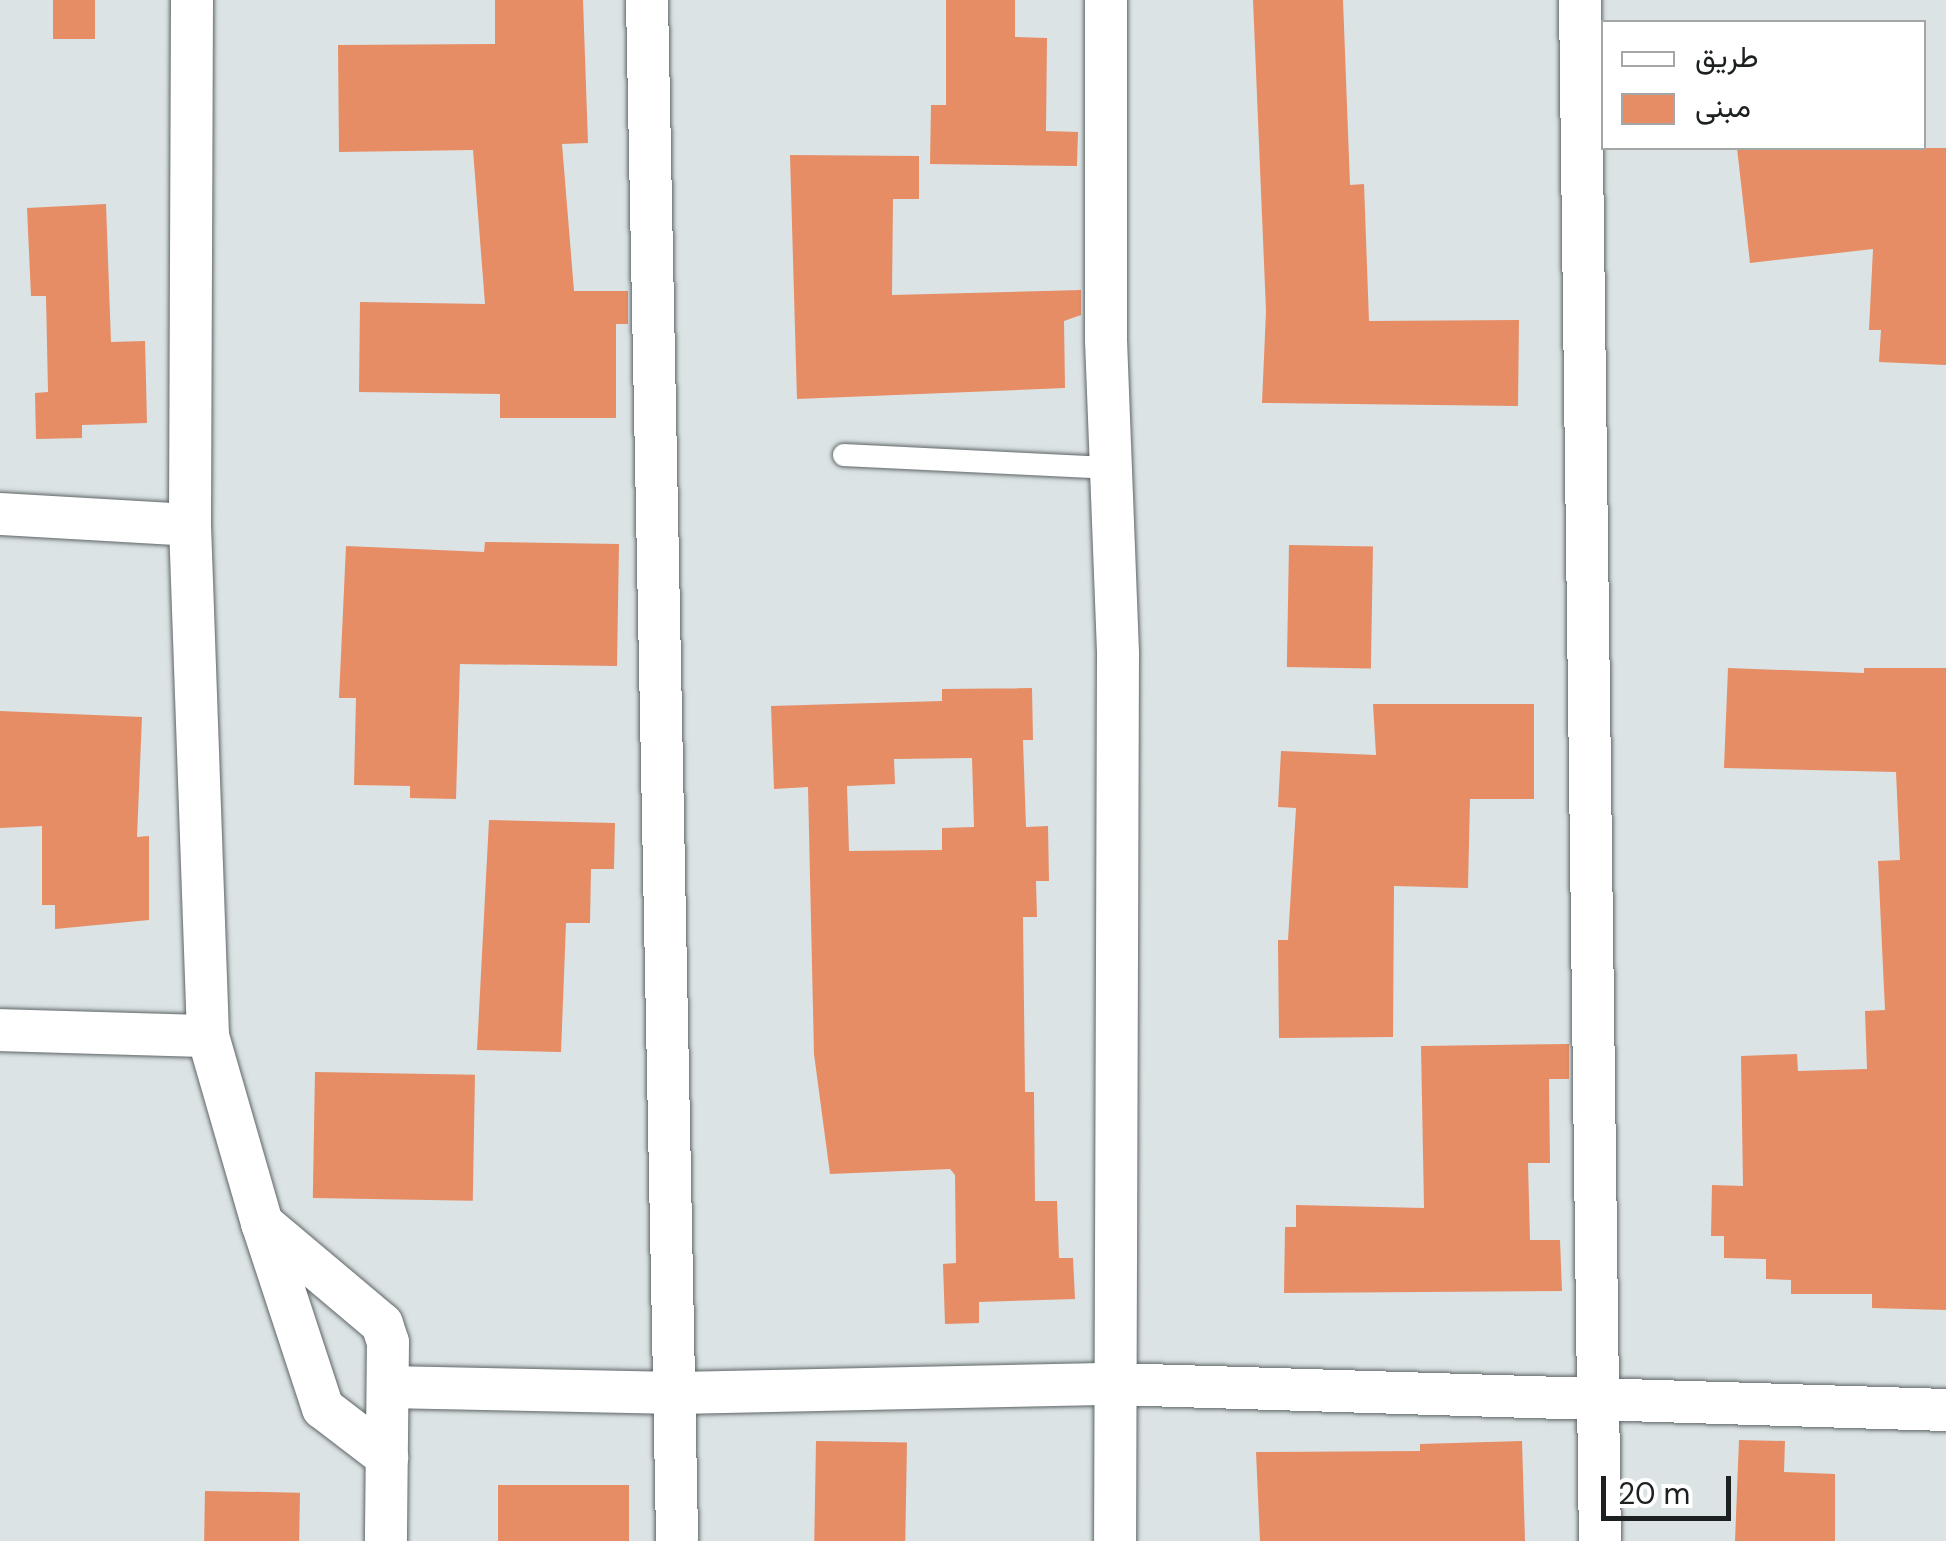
<!DOCTYPE html>
<html>
<head>
<meta charset="utf-8">
<style>
  body { margin:0 }
  #map { position:relative; width:1946px; height:1541px; overflow:hidden; background:#dbe3e4; font-family:"DM Sans",Vazirmatn,sans-serif }
  div>[style] { position:absolute }
  [style*='--x'] { left:calc(var(--x)*1px); top:calc(var(--y)*1px); width:calc(var(--w)*1px); rotate:calc(var(--a)*1deg) }
  .building>* { inset:0; background:#e68d65; transform-origin:0 0 }
  .roads { filter:drop-shadow(0 0 2px #5f6567) drop-shadow(0 0 2px #5f6567) }
  .service>* { height:22px; margin:-11px; padding:0 11px; transform-origin:11px; border-radius:11px; background:#fff }
  .minor>* { height:42px; margin:-21px; padding:0 21px; transform-origin:21px; border-radius:21px; background:#fff }
  span { translate:-50% -50%; white-space:nowrap; text-align:center; line-height:1.15; -webkit-text-stroke:10px #fff; paint-order:stroke }
  .legend { position:absolute; left:1601px; top:20px; width:325px; height:130px; box-sizing:border-box; background:#fff; border:2px solid #a5a6a6; margin:0; padding:12px 18px; list-style:none; font-size:30px; color:#1d2021 }
  .legend li { display:flex; align-items:center; gap:20px; height:50px }
  .legend b { width:50px; border:2px solid #a5a6a6 }
  .scale { position:absolute; left:1601px; top:1476px; width:130px; height:45px; box-sizing:border-box; border:5px solid #1d2021; border-top:0; padding-left:12px; font-size:30px; line-height:35px; white-space:nowrap; color:#1d2021; -webkit-text-stroke:8px #fff; paint-order:stroke }
</style>
</head>
<body>
<div id="map">
  <div class="building">
    <div style="left:53px;top:0;width:42px;height:39px"></div>
    <div style="clip-path:polygon(495px 0,583px 0,588px 143px,562px 144px,574px 291px,628px 291px,628px 324px,616px 324px,616px 418px,500px 418px,500px 394px,359px 392px,360px 302px,485px 304px,473px 150px,339px 152px,338px 45px,495px 44px)"></div>
    <div style="clip-path:polygon(946px 0,1015px 0,1015px 37px,1047px 38px,1046px 131px,1078px 132px,1077px 166px,930px 164px,931px 105px,946px 105px)"></div>
    <div style="clip-path:polygon(1253px 0,1343px 0,1350px 185px,1364px 184px,1369px 321px,1519px 320px,1518px 406px,1262px 403px,1266px 311px)"></div>
    <div style="clip-path:polygon(1737px 148px,1946px 148px,1946px 365px,1879px 362px,1881px 330px,1869px 330px,1873px 249px,1750px 263px)"></div>
    <div style="clip-path:polygon(790px 155px,919px 156px,919px 199px,893px 199px,892px 295px,1081px 290px,1081px 315px,1064px 321px,1065px 388px,797px 399px)"></div>
    <div style="clip-path:polygon(106px 204px,111px 342px,145px 341px,147px 423px,82px 425px,82px 438px,36px 439px,35px 393px,48px 392px,46px 296px,31px 296px,27px 208px)"></div>
    <div style="clip-path:polygon(485px 542px,619px 544px,617px 666px,460px 664px,456px 799px,410px 798px,410px 786px,354px 785px,356px 698px,339px 698px,346px 546px,484px 552px)"></div>
    <div style="left:1289px;top:545px;width:84px;height:122px;rotate:1deg"></div>
    <div style="clip-path:polygon(1728px 668px,1864px 673px,1864px 668px,1946px 668px,1946px 1310px,1872px 1308px,1872px 1294px,1791px 1294px,1791px 1280px,1766px 1279px,1766px 1259px,1724px 1258px,1724px 1236px,1711px 1236px,1712px 1185px,1743px 1186px,1741px 1056px,1797px 1054px,1798px 1071px,1867px 1069px,1865px 1011px,1885px 1010px,1878px 861px,1900px 860px,1896px 772px,1724px 768px)"></div>
    <div style="clip-path:polygon(evenodd,1032px 688px,1033px 740px,1023px 740px,1026px 827px,1048px 826px,1049px 881px,1036px 881px,1037px 917px,1023px 917px,1025px 1092px,1034px 1092px,1035px 1201px,1057px 1201px,1059px 1258px,1073px 1258px,1075px 1299px,979px 1302px,979px 1323px,945px 1324px,943px 1264px,956px 1263px,955px 1175px,950px 1169px,830px 1174px,814px 1054px,808px 787px,774px 789px,771px 706px,942px 701px,942px 689px,1032px 688px,972px 758px,974px 827px,942px 828px,942px 850px,849px 851px,847px 786px,895px 784px,894px 759px,972px 758px)"></div>
    <div style="clip-path:polygon(1373px 704px,1534px 704px,1534px 799px,1470px 799px,1468px 888px,1394px 886px,1393px 1037px,1279px 1038px,1278px 940px,1288px 940px,1296px 808px,1278px 807px,1281px 751px,1376px 755px)"></div>
    <div style="clip-path:polygon(0 711px,142px 717px,137px 837px,149px 836px,149px 920px,55px 929px,55px 905px,42px 905px,42px 826px,0 828px)"></div>
    <div style="clip-path:polygon(489px 820px,615px 823px,614px 869px,591px 869px,590px 923px,566px 923px,561px 1052px,477px 1050px)"></div>
    <div style="clip-path:polygon(1569px 1044px,1569px 1079px,1549px 1079px,1550px 1163px,1528px 1163px,1530px 1240px,1560px 1240px,1562px 1291px,1284px 1293px,1285px 1227px,1296px 1227px,1296px 1205px,1424px 1208px,1421px 1046px)"></div>
    <div style="left:315px;top:1072px;width:160px;height:126px;rotate:1deg"></div>
    <div style="clip-path:polygon(1739px 1440px,1785px 1441px,1784px 1472px,1835px 1474px,1835px 1541px,1735px 1541px)"></div>
    <div style="left:816px;top:1441px;width:91px;height:100px;rotate:1deg"></div>
    <div style="clip-path:polygon(1522px 1441px,1525px 1541px,1260px 1541px,1256px 1452px,1420px 1451px,1420px 1444px)"></div>
    <div style="left:498px;top:1485px;width:131px;height:56px"></div>
    <div style="left:205px;top:1491px;width:95px;height:50px;rotate:1deg"></div>
  </div>
  <div class="roads">
    <div class="service">
      <div style="--x:844;--y:455;--w:268;--a:2.8"></div>
    </div>
    <div class="minor">
      <div style="--x:192;--y:0;--w:525;--a:90.22"></div>
      <div style="--x:190;--y:525;--w:511;--a:87.98"></div>
      <div style="--x:647;--y:0;--w:1541;--a:88.88"></div>
      <div style="--x:1106;--y:0;--w:340;--a:90"></div>
      <div style="--x:1106;--y:340;--w:315;--a:87.8"></div>
      <div style="--x:1118;--y:655;--w:886;--a:90.19"></div>
      <div style="--x:1580;--y:0;--w:1541;--a:89.26"></div>
      <div style="--x:0;--y:514;--w:190;--a:3.3"></div>
      <div style="--x:0;--y:1030;--w:208;--a:1.7"></div>
      <div style="--x:208;--y:1036;--w:195;--a:73.9"></div>
      <div style="--x:262;--y:1223;--w:157;--a:40.1"></div>
      <div style="--x:382;--y:1324;--w:19;--a:72"></div>
      <div style="--x:388;--y:1342;--w:199;--a:90.6"></div>
      <div style="--x:262;--y:1223;--w:195;--a:71.8"></div>
      <div style="--x:323;--y:1408;--w:81;--a:37.4"></div>
      <div style="--x:388;--y:1387;--w:289;--a:1.2"></div>
      <div style="--x:677;--y:1393;--w:437;--a:-1.2"></div>
      <div style="--x:1114;--y:1384;--w:832;--a:1.79"></div>
    </div>
  </div>
  <ul class="legend">
  <li><b style="height:12px;background:#fff"></b>طريق</li>
  <li><b style="height:28px;background:#e68d65"></b>مبنى</li>
  </ul>
  <div class="scale">20 m</div>
</div>
</body>
</html>
